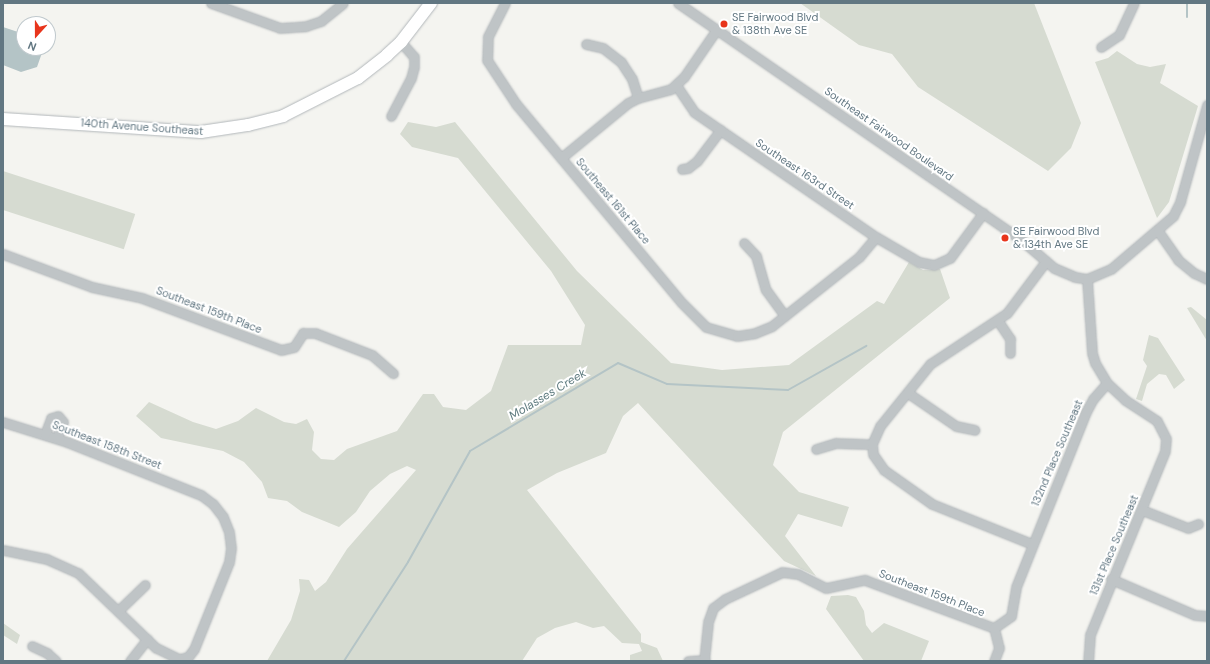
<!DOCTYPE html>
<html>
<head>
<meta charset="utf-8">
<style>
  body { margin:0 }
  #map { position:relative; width:1210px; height:664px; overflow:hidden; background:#f4f4f0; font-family:"DM Sans",sans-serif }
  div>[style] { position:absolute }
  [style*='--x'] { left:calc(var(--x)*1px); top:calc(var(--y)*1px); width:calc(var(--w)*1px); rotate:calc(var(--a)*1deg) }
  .green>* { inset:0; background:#d6dbd1; transform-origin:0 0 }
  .water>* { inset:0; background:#b4c4c6 }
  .stream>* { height:2px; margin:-1px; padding:0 1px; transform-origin:1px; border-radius:1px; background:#b4c4c6 }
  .roads { filter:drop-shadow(0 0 1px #b2b7ba) drop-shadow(0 0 1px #b2b7ba) }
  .minor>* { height:9px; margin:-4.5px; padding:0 4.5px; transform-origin:4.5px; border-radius:4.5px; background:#bfc4c6 }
  .major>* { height:12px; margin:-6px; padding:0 6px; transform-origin:6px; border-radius:6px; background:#fff }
  .dots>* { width:11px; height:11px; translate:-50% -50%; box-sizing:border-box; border:2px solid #fff; border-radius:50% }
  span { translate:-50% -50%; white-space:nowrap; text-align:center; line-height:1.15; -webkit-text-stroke:4px #fff; paint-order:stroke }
  .poi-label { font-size:11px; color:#627782 }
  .left { translate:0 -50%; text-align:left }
  .street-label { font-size:11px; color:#627782 }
  .water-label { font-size:12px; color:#5e7b7f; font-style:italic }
  .frame { position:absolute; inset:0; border:4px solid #627782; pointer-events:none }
  .north { position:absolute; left:16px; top:16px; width:40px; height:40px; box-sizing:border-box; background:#fff; border:1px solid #c0c9cd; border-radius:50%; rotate:201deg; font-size:11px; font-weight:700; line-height:16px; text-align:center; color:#627782 }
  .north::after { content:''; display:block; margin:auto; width:14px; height:18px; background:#e8351c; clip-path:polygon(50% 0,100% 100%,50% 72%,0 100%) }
</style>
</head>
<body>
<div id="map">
  <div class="green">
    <div style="clip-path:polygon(800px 3px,1034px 3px,1081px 123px,1071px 148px,1048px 171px,918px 87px,892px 54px,859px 45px)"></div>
    <div style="clip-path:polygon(1117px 51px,1137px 64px,1150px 67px,1166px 64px,1160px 83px,1198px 106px,1169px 202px,1157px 218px,1095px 62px,1108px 58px)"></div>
    <div style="clip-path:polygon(408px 122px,436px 127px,455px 122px,577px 271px,671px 363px,722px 370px,789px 365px,877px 301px,884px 304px,909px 262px,923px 270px,940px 269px,950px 298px,783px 432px,773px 465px,799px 492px,849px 507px,842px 527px,798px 514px,785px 536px,816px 576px,784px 561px,638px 403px,623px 416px,606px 453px,557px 473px,527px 490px,641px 634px,641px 642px,657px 648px,663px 661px,630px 661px,630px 655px,642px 651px,639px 644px,622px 643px,604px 626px,593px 628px,576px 622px,555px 628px,537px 638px,522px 661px,267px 661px,291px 620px,300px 591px,299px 579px,309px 580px,315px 591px,326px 582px,347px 549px,416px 470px,407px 466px,390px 474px,370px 491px,356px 512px,339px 527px,302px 512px,287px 501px,268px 498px,262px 482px,244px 462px,223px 451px,161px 438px,136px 416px,149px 402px,193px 422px,216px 429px,238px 421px,256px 408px,284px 422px,296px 424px,307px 419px,314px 432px,312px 450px,321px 459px,334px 460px,347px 449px,397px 431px,423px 394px,434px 394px,443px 407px,466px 410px,491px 391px,508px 345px,581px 345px,585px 325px,551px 271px,458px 158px,412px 147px,400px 134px)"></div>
    <div style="left:3px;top:171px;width:139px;height:37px;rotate:18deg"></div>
    <div style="clip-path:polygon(1191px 307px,1207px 320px,1207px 341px,1187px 308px)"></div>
    <div style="clip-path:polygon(1149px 335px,1158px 338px,1185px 380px,1174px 389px,1166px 375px,1159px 374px,1147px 384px,1142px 401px,1136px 399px,1147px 366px,1143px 360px)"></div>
    <div style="clip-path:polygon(848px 595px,856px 597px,864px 611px,866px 625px,872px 633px,884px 623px,929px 641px,921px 661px,864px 661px,826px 609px,831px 596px)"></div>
    <div style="clip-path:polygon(3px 623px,20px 635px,17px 644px,3px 635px)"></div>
  </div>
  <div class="water">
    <div style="clip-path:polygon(3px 27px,24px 34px,24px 48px,42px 48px,43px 50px,37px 67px,21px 72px,3px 65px)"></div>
  </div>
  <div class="stream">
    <div style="--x:1187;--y:17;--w:14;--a:-90"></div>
    <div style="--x:344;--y:661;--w:118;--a:-57.1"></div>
    <div style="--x:408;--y:562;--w:127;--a:-60.8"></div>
    <div style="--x:470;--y:451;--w:172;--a:-30.7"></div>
    <div style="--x:618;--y:363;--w:53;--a:23.2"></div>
    <div style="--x:667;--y:384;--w:121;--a:2.8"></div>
    <div style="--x:788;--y:390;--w:90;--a:-29.4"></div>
  </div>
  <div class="roads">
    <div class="minor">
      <div style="--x:211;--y:3;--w:73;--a:19.9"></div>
      <div style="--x:280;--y:28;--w:26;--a:-4"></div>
      <div style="--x:306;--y:26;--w:16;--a:-18"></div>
      <div style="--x:321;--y:21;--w:28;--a:-39"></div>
      <div style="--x:505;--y:3;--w:38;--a:117"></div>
      <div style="--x:488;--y:37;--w:23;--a:92"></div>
      <div style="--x:487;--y:60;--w:53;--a:56.6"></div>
      <div style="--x:516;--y:104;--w:259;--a:50.2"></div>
      <div style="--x:682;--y:303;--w:34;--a:45"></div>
      <div style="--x:706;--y:327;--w:32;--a:16"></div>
      <div style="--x:737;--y:336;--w:18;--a:-9"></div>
      <div style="--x:755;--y:333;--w:18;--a:-22"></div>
      <div style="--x:772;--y:326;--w:111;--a:-38.4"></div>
      <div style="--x:859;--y:257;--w:26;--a:-50"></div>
      <div style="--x:678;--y:3;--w:414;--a:34.6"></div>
      <div style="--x:1019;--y:238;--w:46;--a:40.6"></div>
      <div style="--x:1054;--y:268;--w:23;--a:23"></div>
      <div style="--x:1075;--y:277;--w:12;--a:9"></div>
      <div style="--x:1087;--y:279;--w:26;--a:-23"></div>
      <div style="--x:1111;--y:269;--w:82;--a:-40.5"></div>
      <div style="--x:1173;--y:216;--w:16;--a:-63"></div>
      <div style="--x:1180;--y:202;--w:101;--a:-74.4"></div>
      <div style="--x:586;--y:44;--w:17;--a:13"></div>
      <div style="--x:603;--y:48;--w:23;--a:38"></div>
      <div style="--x:621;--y:62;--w:20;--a:57"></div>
      <div style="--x:632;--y:79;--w:20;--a:72"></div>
      <div style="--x:1101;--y:47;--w:22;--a:-34"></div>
      <div style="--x:1119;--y:35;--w:35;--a:-65"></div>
      <div style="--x:676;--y:85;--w:32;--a:56"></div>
      <div style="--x:694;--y:112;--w:221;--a:34.5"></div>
      <div style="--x:876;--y:237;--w:50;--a:30.2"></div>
      <div style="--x:919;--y:262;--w:15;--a:11"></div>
      <div style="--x:934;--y:265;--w:17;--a:-24"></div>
      <div style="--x:950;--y:258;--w:56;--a:-53.7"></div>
      <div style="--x:391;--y:116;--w:43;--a:-62.2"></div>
      <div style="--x:411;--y:78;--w:11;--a:-75"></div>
      <div style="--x:414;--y:67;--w:10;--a:-90"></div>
      <div style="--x:414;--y:57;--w:20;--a:-131"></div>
      <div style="--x:561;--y:158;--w:87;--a:-39.4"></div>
      <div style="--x:628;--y:103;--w:11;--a:-27"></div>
      <div style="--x:638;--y:98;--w:34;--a:-15"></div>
      <div style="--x:671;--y:89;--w:18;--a:-43"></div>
      <div style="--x:684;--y:77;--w:58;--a:-55.5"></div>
      <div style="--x:682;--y:169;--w:6;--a:-9"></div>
      <div style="--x:688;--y:168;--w:11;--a:-38"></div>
      <div style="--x:697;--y:161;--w:39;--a:-53"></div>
      <div style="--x:1158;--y:231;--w:35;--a:55"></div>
      <div style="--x:1178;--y:260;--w:21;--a:39"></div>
      <div style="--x:1194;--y:273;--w:14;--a:25"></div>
      <div style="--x:744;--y:243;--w:18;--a:47"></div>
      <div style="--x:756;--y:256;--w:35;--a:74"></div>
      <div style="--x:766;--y:290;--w:32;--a:54"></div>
      <div style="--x:3;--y:254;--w:95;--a:20.3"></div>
      <div style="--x:92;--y:287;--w:51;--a:12.4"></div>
      <div style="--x:142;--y:298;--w:148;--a:20.5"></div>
      <div style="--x:281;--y:350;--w:13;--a:-13"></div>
      <div style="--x:294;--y:347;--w:17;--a:-57"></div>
      <div style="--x:303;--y:333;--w:12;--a:0"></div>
      <div style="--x:315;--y:333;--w:61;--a:21.1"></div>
      <div style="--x:372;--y:355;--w:28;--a:41"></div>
      <div style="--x:1087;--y:279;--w:74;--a:86.1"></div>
      <div style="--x:1092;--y:353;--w:10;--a:73"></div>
      <div style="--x:1095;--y:363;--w:23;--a:59"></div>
      <div style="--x:1107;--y:383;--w:25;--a:43"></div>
      <div style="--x:1125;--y:400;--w:38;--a:33"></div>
      <div style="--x:1157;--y:421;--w:20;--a:63"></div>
      <div style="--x:1166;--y:439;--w:12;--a:95"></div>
      <div style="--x:1165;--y:451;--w:199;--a:112.2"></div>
      <div style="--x:1090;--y:635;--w:26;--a:94"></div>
      <div style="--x:998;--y:321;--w:22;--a:56"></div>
      <div style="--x:1010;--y:339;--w:14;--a:90"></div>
      <div style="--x:908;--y:393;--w:58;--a:34.5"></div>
      <div style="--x:956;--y:426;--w:19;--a:12"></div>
      <div style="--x:3;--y:422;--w:67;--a:17.4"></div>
      <div style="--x:67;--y:442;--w:144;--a:21.6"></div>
      <div style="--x:201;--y:495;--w:15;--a:37"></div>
      <div style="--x:213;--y:504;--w:16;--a:52"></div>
      <div style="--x:223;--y:517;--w:16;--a:68"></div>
      <div style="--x:229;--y:532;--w:16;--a:83"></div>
      <div style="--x:231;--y:548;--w:14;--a:98"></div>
      <div style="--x:229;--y:562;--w:94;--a:111.9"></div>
      <div style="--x:194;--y:649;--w:10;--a:127"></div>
      <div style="--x:188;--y:657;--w:9;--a:167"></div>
      <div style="--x:179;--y:659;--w:25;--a:-154"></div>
      <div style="--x:156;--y:648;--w:108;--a:-136.1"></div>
      <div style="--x:78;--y:573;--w:34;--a:-156"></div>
      <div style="--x:47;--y:559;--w:45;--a:-168.4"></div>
      <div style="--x:45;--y:434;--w:17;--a:-69"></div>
      <div style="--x:51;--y:418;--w:7;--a:-16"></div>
      <div style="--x:58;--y:416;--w:8;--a:50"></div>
      <div style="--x:63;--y:422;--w:17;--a:111"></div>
      <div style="--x:816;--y:449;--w:21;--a:-17"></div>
      <div style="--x:836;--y:443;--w:36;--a:2"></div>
      <div style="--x:1142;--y:510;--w:49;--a:21.4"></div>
      <div style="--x:1188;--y:528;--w:11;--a:-22"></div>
      <div style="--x:1032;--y:544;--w:108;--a:-158.2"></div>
      <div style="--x:932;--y:504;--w:59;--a:-144.7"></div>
      <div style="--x:884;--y:470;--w:19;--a:-125"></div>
      <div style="--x:873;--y:454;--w:10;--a:-96"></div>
      <div style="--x:872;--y:444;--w:20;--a:-66"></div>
      <div style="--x:880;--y:426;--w:80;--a:-51.1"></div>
      <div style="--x:930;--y:364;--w:92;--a:-33.5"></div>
      <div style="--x:1007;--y:313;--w:65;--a:-53.1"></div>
      <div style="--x:1111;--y:579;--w:91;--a:23.2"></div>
      <div style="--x:1195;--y:615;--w:12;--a:5"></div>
      <div style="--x:119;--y:610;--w:36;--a:-44"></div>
      <div style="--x:32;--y:646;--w:17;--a:25"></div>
      <div style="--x:47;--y:653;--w:12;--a:42"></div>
      <div style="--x:130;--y:661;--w:28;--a:-52"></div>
      <div style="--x:688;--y:661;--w:17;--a:-3"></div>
      <div style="--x:704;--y:661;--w:39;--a:-84"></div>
      <div style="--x:708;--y:622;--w:15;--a:-70"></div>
      <div style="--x:713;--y:608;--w:15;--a:-37"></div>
      <div style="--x:725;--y:599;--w:63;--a:-25.3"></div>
      <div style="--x:782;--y:572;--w:16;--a:7"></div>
      <div style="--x:798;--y:574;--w:31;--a:27"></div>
      <div style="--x:826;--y:588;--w:40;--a:-12"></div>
      <div style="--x:865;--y:580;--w:138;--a:20.4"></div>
      <div style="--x:994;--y:661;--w:14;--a:-69"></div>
      <div style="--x:999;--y:648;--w:21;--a:-104"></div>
      <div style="--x:994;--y:628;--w:21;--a:-35"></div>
      <div style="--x:1011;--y:616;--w:29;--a:-80"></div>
      <div style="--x:1016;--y:587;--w:188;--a:-68.2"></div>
      <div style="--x:1086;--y:412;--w:15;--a:-62"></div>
      <div style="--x:1093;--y:399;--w:21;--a:-49"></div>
    </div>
    <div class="major">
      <div style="--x:3;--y:119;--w:198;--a:3.8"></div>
      <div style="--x:201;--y:132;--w:48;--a:-8.5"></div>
      <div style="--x:248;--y:125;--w:36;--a:-14"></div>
      <div style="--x:283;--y:116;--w:84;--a:-26.9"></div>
      <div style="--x:358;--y:78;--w:37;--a:-38"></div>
      <div style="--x:387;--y:55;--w:19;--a:-43"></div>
      <div style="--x:401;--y:42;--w:49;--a:-52.4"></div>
    </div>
  </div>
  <div class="dots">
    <div style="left:724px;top:24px;background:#e8351c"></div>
    <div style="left:1005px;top:238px;background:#e8351c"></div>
  </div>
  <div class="poi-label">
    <span class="left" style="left:732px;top:24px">SE Fairwood Blvd<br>&amp; 138th Ave SE</span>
    <span class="left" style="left:1013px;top:238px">SE Fairwood Blvd<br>&amp; 134th Ave SE</span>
  </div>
  <div class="street-label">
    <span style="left:142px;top:127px;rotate:4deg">140th Avenue Southeast</span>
    <span style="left:889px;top:134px;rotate:35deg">Southeast Fairwood Boulevard</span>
    <span style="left:805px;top:174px;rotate:34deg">Southeast 163rd Street</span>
    <span style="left:613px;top:201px;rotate:50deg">Southeast 161st Place</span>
    <span style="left:209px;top:310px;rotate:21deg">Southeast 159th Place</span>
    <span style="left:107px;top:445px;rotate:21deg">Southeast 158th Street</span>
    <span style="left:1057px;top:453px;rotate:-67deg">132nd Place Southeast</span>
    <span style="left:1114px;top:545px;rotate:-67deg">131st Place Southeast</span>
    <span style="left:932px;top:593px;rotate:21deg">Southeast 159th Place</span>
  </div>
  <div class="water-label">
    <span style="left:548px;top:395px;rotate:-31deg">Molasses Creek</span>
  </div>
  <div class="frame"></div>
  <div class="north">N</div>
</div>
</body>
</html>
